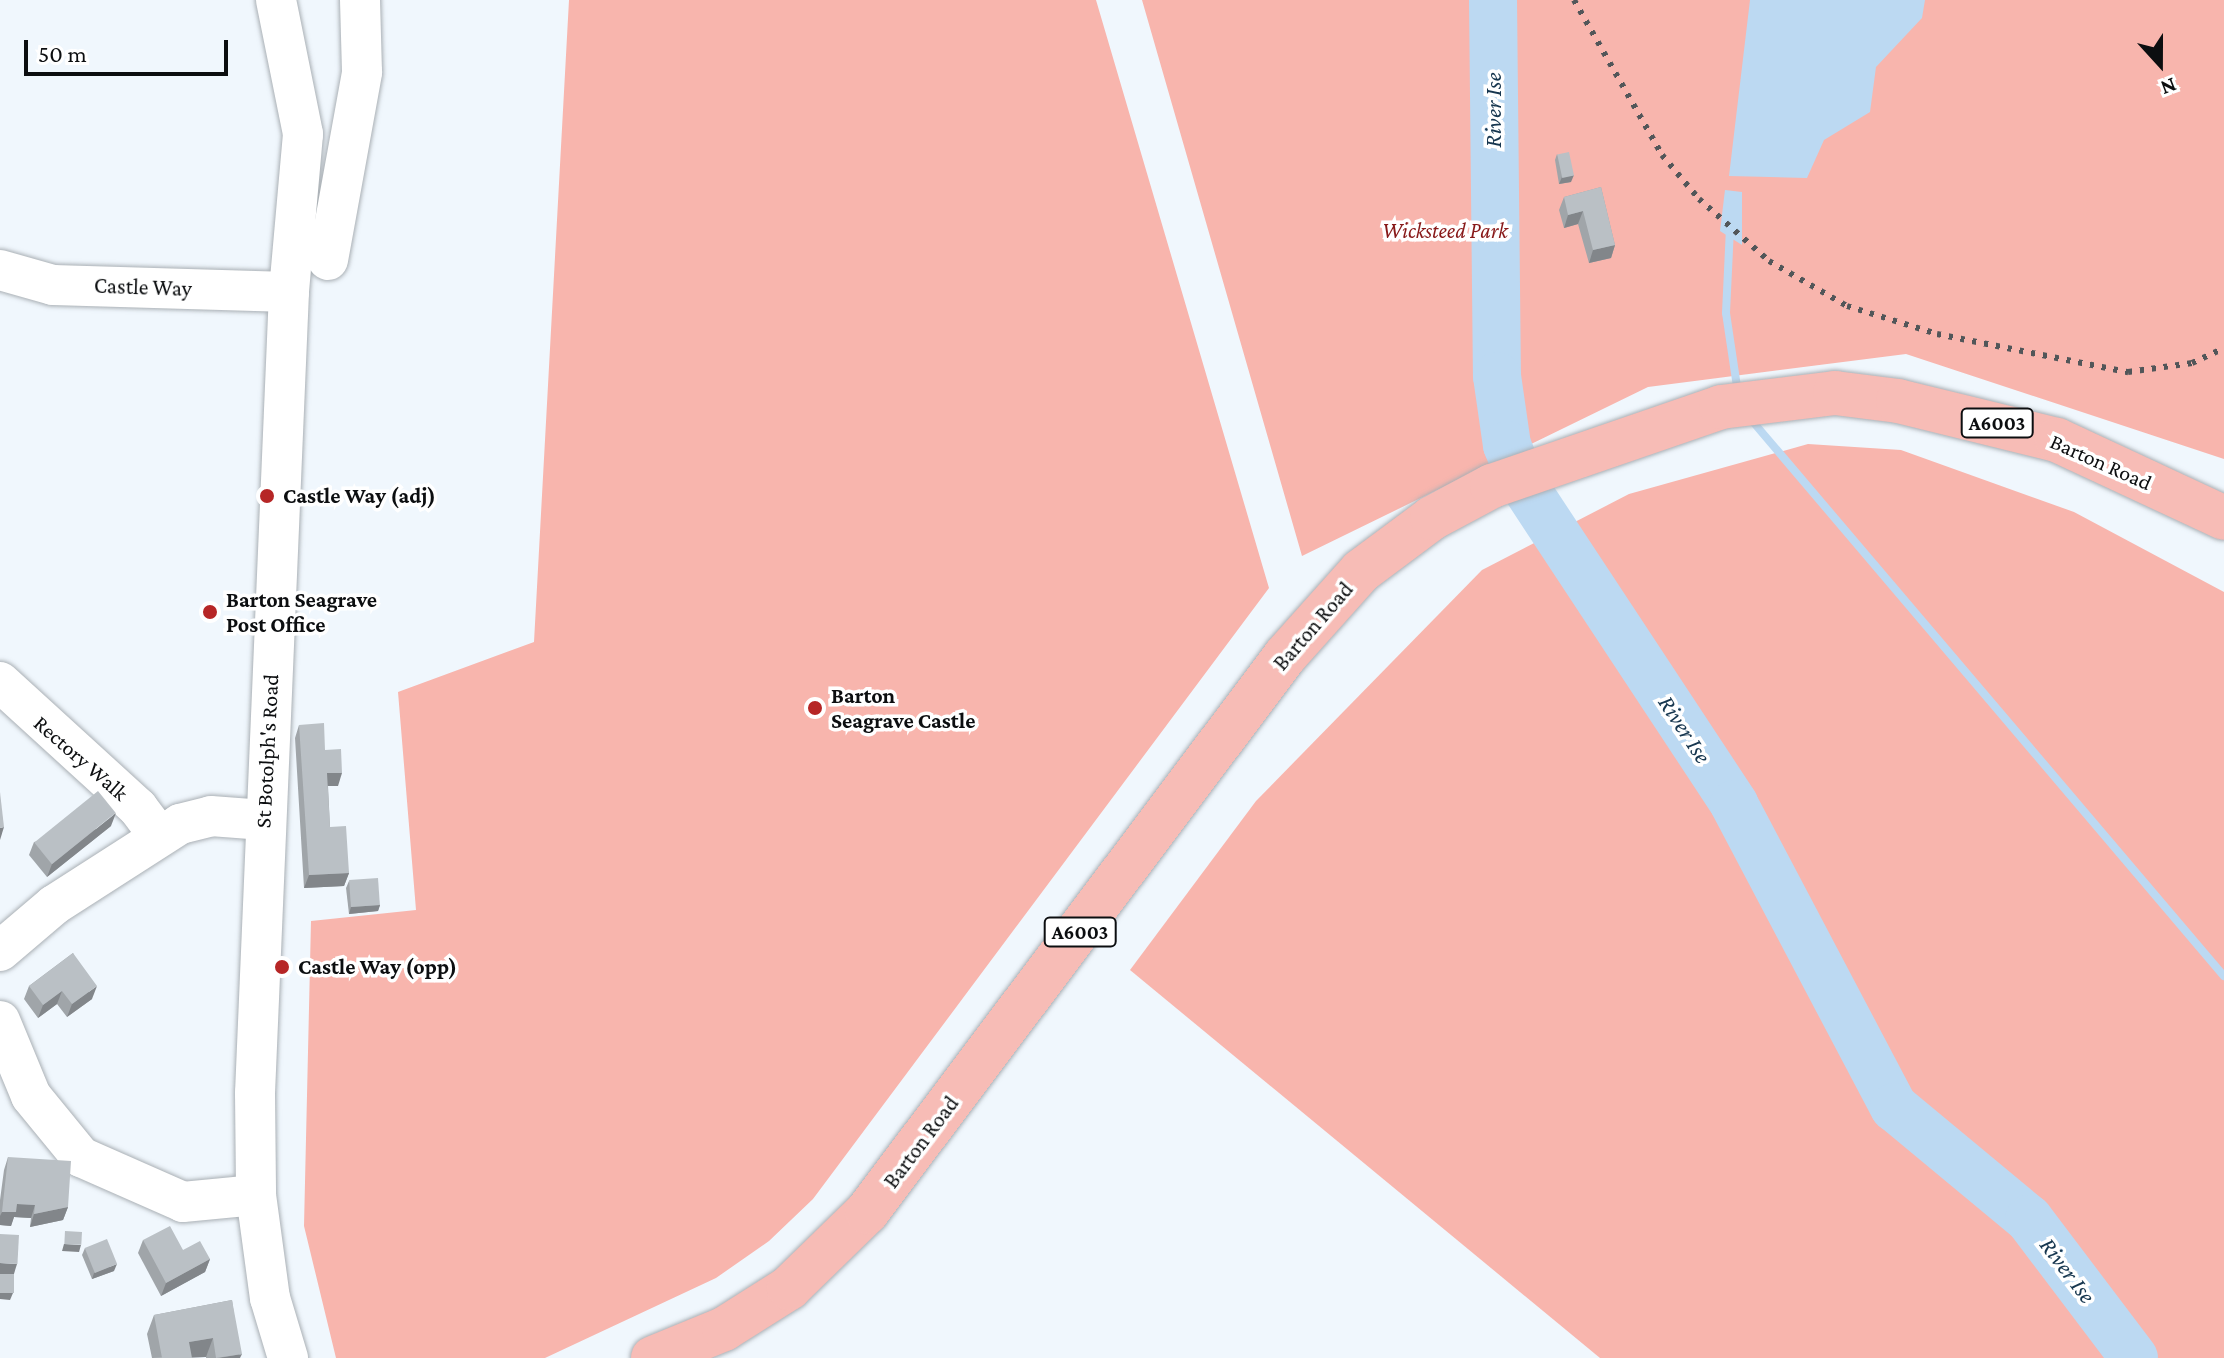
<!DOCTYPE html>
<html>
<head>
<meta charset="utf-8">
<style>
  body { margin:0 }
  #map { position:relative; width:2224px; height:1358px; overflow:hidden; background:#f0f7fd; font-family:"Crimson Pro",serif }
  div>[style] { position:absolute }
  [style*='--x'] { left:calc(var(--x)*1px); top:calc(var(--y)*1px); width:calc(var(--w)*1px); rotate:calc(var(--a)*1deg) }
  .green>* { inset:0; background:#f8b5ad }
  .water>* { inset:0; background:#bcd9f2 }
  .stream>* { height:8px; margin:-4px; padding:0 4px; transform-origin:4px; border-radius:4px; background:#bcd9f2 }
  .river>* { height:48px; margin:-24px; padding:0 24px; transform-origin:24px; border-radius:24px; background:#bcd9f2 }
  .roads { filter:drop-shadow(0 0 2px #aab0b5) drop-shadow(0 0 2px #aab0b5) }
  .minor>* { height:40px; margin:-20px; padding:0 20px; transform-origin:20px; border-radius:20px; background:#fff }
  .major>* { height:44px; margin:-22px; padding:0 22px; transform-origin:22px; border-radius:22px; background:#f7bcb6 }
  .rail>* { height:6px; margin-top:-3px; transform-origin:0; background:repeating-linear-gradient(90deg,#525659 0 4px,transparent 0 12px) }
  .wall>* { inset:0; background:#a0a5a9 }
  .shaded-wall>* { inset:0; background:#82868a }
  .building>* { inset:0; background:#bac0c5; transform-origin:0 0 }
  .dots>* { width:22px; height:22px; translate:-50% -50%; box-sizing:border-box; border:4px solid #fff; border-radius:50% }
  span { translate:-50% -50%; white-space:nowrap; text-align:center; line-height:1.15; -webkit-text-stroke:7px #fff; paint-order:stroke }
  .shield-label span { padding:2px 6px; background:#fff; border:2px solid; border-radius:6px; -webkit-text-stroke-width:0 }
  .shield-label { font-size:20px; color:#0c0e10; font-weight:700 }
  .park-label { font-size:22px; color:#881919; font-style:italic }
  .street-label { font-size:22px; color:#0c0e10 }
  .poi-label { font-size:22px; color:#0c0e10; font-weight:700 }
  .left { translate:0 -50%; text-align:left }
  .water-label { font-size:24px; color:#16364f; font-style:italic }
  .north { position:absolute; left:2120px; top:24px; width:80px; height:80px; -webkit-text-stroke:6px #fff; paint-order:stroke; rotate:159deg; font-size:22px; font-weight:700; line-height:32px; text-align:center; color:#0c0e10 }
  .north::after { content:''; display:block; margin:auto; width:28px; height:36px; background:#0c0e10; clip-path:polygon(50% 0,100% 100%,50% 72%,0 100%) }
  .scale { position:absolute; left:24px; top:40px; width:204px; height:36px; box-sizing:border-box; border:4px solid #0c0e10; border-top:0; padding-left:10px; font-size:24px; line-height:28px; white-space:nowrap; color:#0c0e10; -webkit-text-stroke:6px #fff; paint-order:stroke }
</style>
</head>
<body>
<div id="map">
  <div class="green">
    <div style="clip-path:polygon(569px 0,1096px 0,1269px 588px,813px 1199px,769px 1241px,716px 1278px,545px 1358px,336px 1358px,304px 1226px,311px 921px,416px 910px,398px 692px,534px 642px)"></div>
    <div style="clip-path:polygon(1142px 0,2224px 0,2224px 459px,1906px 354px,1648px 387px,1302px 556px)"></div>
    <div style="clip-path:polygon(1808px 444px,1901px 450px,2074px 512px,2224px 592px,2224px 1358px,1600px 1358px,1130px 970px,1256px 801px,1482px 570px,1629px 494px)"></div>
  </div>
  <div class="water">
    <div style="clip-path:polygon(1750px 0,1925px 0,1922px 18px,1876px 67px,1870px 112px,1824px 140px,1807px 178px,1729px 176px)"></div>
    <div style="clip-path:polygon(1725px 190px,1742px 192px,1742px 245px,1720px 231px)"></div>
  </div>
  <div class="stream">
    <div style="--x:1730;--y:228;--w:85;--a:92.7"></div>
    <div style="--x:1726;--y:313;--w:81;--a:81.5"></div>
    <div style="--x:1748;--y:416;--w:735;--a:49.64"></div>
  </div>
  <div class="river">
    <div style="--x:1493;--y:0;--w:376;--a:89.4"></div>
    <div style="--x:1497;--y:376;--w:70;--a:81.8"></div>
    <div style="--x:1507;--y:445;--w:40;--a:68"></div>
    <div style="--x:1522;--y:482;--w:386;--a:56.6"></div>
    <div style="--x:1734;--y:804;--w:343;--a:62.2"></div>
    <div style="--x:1894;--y:1107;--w:175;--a:39.7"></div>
    <div style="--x:2029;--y:1219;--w:174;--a:52.9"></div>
  </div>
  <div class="roads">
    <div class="minor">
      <div style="--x:276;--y:0;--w:137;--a:78.6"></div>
      <div style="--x:303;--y:134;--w:159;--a:95.1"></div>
      <div style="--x:289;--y:292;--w:802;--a:92.43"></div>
      <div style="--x:255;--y:1093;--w:102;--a:89.4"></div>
      <div style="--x:256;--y:1195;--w:104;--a:82.3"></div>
      <div style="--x:270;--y:1298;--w:63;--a:73.3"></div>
      <div style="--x:328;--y:260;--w:191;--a:-79.7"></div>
      <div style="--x:362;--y:72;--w:72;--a:-91.6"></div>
      <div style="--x:0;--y:270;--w:55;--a:15.8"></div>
      <div style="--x:53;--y:285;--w:236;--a:1.7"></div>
      <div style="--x:0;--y:682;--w:187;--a:42.4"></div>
      <div style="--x:138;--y:808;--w:35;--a:53"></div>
      <div style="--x:0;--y:951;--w:71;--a:-40.4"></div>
      <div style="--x:54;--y:905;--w:150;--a:-32.7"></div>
      <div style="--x:180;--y:824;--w:32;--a:-14"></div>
      <div style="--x:211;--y:816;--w:53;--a:4.3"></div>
      <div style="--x:0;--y:1021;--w:81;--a:67.5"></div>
      <div style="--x:31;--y:1096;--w:79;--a:50.7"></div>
      <div style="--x:81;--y:1157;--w:111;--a:23.8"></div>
      <div style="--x:183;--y:1202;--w:73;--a:-5.5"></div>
    </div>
    <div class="major">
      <div style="--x:653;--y:1358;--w:77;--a:-22.2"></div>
      <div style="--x:724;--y:1329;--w:77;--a:-32.2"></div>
      <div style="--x:789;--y:1288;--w:109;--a:-44.3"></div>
      <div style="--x:867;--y:1212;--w:696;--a:-53.06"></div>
      <div style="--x:1285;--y:656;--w:114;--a:-48.2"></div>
      <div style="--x:1361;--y:571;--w:89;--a:-36.7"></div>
      <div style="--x:1432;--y:518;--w:68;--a:-28.1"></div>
      <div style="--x:1492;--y:486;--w:242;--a:-19"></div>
      <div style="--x:1721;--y:407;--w:115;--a:-7"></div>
      <div style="--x:1835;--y:393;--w:64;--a:7.2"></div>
      <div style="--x:1898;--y:401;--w:164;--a:13.8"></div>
      <div style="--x:2057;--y:440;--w:184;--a:25"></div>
    </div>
  </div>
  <div class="rail">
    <div style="--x:1574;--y:0;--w:178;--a:60.4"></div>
    <div style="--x:1662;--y:155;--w:57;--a:49.9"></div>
    <div style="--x:1699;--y:199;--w:94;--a:41.5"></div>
    <div style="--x:1769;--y:261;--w:90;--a:30"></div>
    <div style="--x:1847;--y:306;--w:94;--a:17.3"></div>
    <div style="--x:1937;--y:334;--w:195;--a:11.3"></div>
    <div style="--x:2128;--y:372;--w:65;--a:-8"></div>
    <div style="--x:2192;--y:363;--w:35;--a:-25"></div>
  </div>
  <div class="wall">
    <div style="clip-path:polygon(1557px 154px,1571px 182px,1559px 184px,1555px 160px)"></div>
    <div style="clip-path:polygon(1601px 187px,1615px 245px,1611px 258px,1589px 263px,1578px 224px,1564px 228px,1559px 210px,1564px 197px)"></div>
    <div style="clip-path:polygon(299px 725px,325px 750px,338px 786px,328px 786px,330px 827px,349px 873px,344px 886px,304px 888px,295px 738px)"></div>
    <div style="clip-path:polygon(111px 826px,47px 877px,29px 855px,34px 842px)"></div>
    <div style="clip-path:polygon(349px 881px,380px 905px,378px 911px,349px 914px,346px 888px)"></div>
    <div style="clip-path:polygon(73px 953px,92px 999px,67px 1017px,57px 1004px,38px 1018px,24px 999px,29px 986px)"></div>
    <div style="clip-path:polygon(8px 1157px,68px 1207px,63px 1220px,30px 1227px,31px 1218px,14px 1217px,11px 1226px,0 1225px,0 1200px,4px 1170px)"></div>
    <div style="clip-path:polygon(143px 1240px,183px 1250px,210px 1259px,205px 1272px,161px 1296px,138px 1253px)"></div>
    <div style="clip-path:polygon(85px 1248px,114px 1271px,92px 1279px,82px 1255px)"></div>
    <div style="clip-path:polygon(232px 1300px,240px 1358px,206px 1358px,206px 1357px,152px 1358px,147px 1334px,154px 1315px)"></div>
  </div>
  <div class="shaded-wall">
    <div style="clip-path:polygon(1574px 175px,1571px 182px,1559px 184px,1562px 177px)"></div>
    <div style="clip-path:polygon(1583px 211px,1578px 224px,1564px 228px,1568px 215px)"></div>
    <div style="clip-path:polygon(1615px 245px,1611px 258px,1589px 263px,1593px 250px)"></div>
    <div style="clip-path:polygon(327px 773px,342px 773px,338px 786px,322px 786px)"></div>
    <div style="clip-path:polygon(116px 813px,111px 826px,47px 877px,52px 864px)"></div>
    <div style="clip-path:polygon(4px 827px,0 840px,0 828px)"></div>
    <div style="clip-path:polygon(349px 873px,344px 886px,304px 888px,309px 875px)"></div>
    <div style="clip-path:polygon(380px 905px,378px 911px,349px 914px,351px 907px)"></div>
    <div style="clip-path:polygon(97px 986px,92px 999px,67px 1017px,72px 1004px)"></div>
    <div style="clip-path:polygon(62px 991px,57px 1004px,38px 1018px,43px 1005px)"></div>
    <div style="clip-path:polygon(17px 1204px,35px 1205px,31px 1218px,14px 1217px,11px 1226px,0 1225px,0 1216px,2px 1212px)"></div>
    <div style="clip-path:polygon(68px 1207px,63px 1220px,30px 1227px,34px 1214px)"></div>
    <div style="clip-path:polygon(64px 1244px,81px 1245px,79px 1252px,62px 1251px)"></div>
    <div style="clip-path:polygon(210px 1259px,205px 1272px,161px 1296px,166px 1283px)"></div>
    <div style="clip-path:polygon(0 1263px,17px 1264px,13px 1277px,0 1277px)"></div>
    <div style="clip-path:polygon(117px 1264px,114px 1271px,92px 1279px,94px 1273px)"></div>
    <div style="clip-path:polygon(0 1293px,13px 1293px,10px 1300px,0 1299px)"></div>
    <div style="clip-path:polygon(213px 1338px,206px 1357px,183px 1358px,189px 1342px)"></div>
    <div style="clip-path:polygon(242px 1354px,240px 1358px,219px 1358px)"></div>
  </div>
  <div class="building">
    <div style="left:1569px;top:152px;width:24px;height:12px;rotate:78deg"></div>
    <div style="clip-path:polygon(1601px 187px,1615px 245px,1593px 250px,1583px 211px,1568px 215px,1564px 197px)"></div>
    <div style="clip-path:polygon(324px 723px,325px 750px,341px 749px,342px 773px,327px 773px,330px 827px,346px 826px,349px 873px,309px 875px,299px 725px)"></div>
    <div style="left:98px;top:791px;width:28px;height:82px;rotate:51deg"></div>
    <div style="clip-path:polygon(0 792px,4px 827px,0 828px)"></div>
    <div style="left:378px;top:878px;width:27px;height:29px;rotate:86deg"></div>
    <div style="clip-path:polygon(73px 953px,97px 986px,72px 1004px,62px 991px,43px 1005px,29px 986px)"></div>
    <div style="clip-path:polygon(8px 1157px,71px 1161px,68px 1207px,34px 1214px,35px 1205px,17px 1204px,16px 1212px,2px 1212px)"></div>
    <div style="clip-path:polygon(170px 1226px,183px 1250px,200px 1241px,210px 1259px,166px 1283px,143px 1240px)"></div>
    <div style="left:65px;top:1231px;width:17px;height:13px;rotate:3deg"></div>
    <div style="left:0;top:1234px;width:19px;height:29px;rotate:3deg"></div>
    <div style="left:107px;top:1239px;width:27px;height:24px;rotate:68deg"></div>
    <div style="left:0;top:1274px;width:14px;height:19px"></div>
    <div style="clip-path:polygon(232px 1300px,242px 1354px,216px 1358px,213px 1338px,189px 1342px,192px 1358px,162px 1358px,154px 1315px)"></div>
  </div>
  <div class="dots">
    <div style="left:267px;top:496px;background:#b62626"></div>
    <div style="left:210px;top:612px;background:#b62626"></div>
    <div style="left:815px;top:708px;background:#b62626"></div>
    <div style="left:282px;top:967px;background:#b62626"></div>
  </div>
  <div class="shield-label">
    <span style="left:1997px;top:423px">A6003</span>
    <span style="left:1080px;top:932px">A6003</span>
  </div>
  <div class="park-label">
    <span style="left:1445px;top:231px">Wicksteed Park</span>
  </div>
  <div class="street-label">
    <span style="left:143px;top:287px;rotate:2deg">Castle Way</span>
    <span style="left:2101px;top:462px;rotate:24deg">Barton Road</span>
    <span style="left:1313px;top:626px;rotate:-49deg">Barton Road</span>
    <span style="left:267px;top:751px;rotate:-87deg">St Botolph's Road</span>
    <span style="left:81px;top:758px;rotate:41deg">Rectory Walk</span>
    <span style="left:921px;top:1142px;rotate:-53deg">Barton Road</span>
  </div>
  <div class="poi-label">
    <span class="left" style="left:283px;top:496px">Castle Way (adj)</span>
    <span class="left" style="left:226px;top:612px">Barton Seagrave<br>Post Office</span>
    <span class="left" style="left:831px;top:708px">Barton<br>Seagrave Castle</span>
    <span class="left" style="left:298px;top:967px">Castle Way (opp)</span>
  </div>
  <div class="water-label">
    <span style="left:1493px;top:110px;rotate:-90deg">River Ise</span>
    <span style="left:1685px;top:729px;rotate:57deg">River Ise</span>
    <span style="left:2068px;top:1270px;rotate:53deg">River Ise</span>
  </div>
  <div class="north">N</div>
  <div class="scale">50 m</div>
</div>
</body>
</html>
